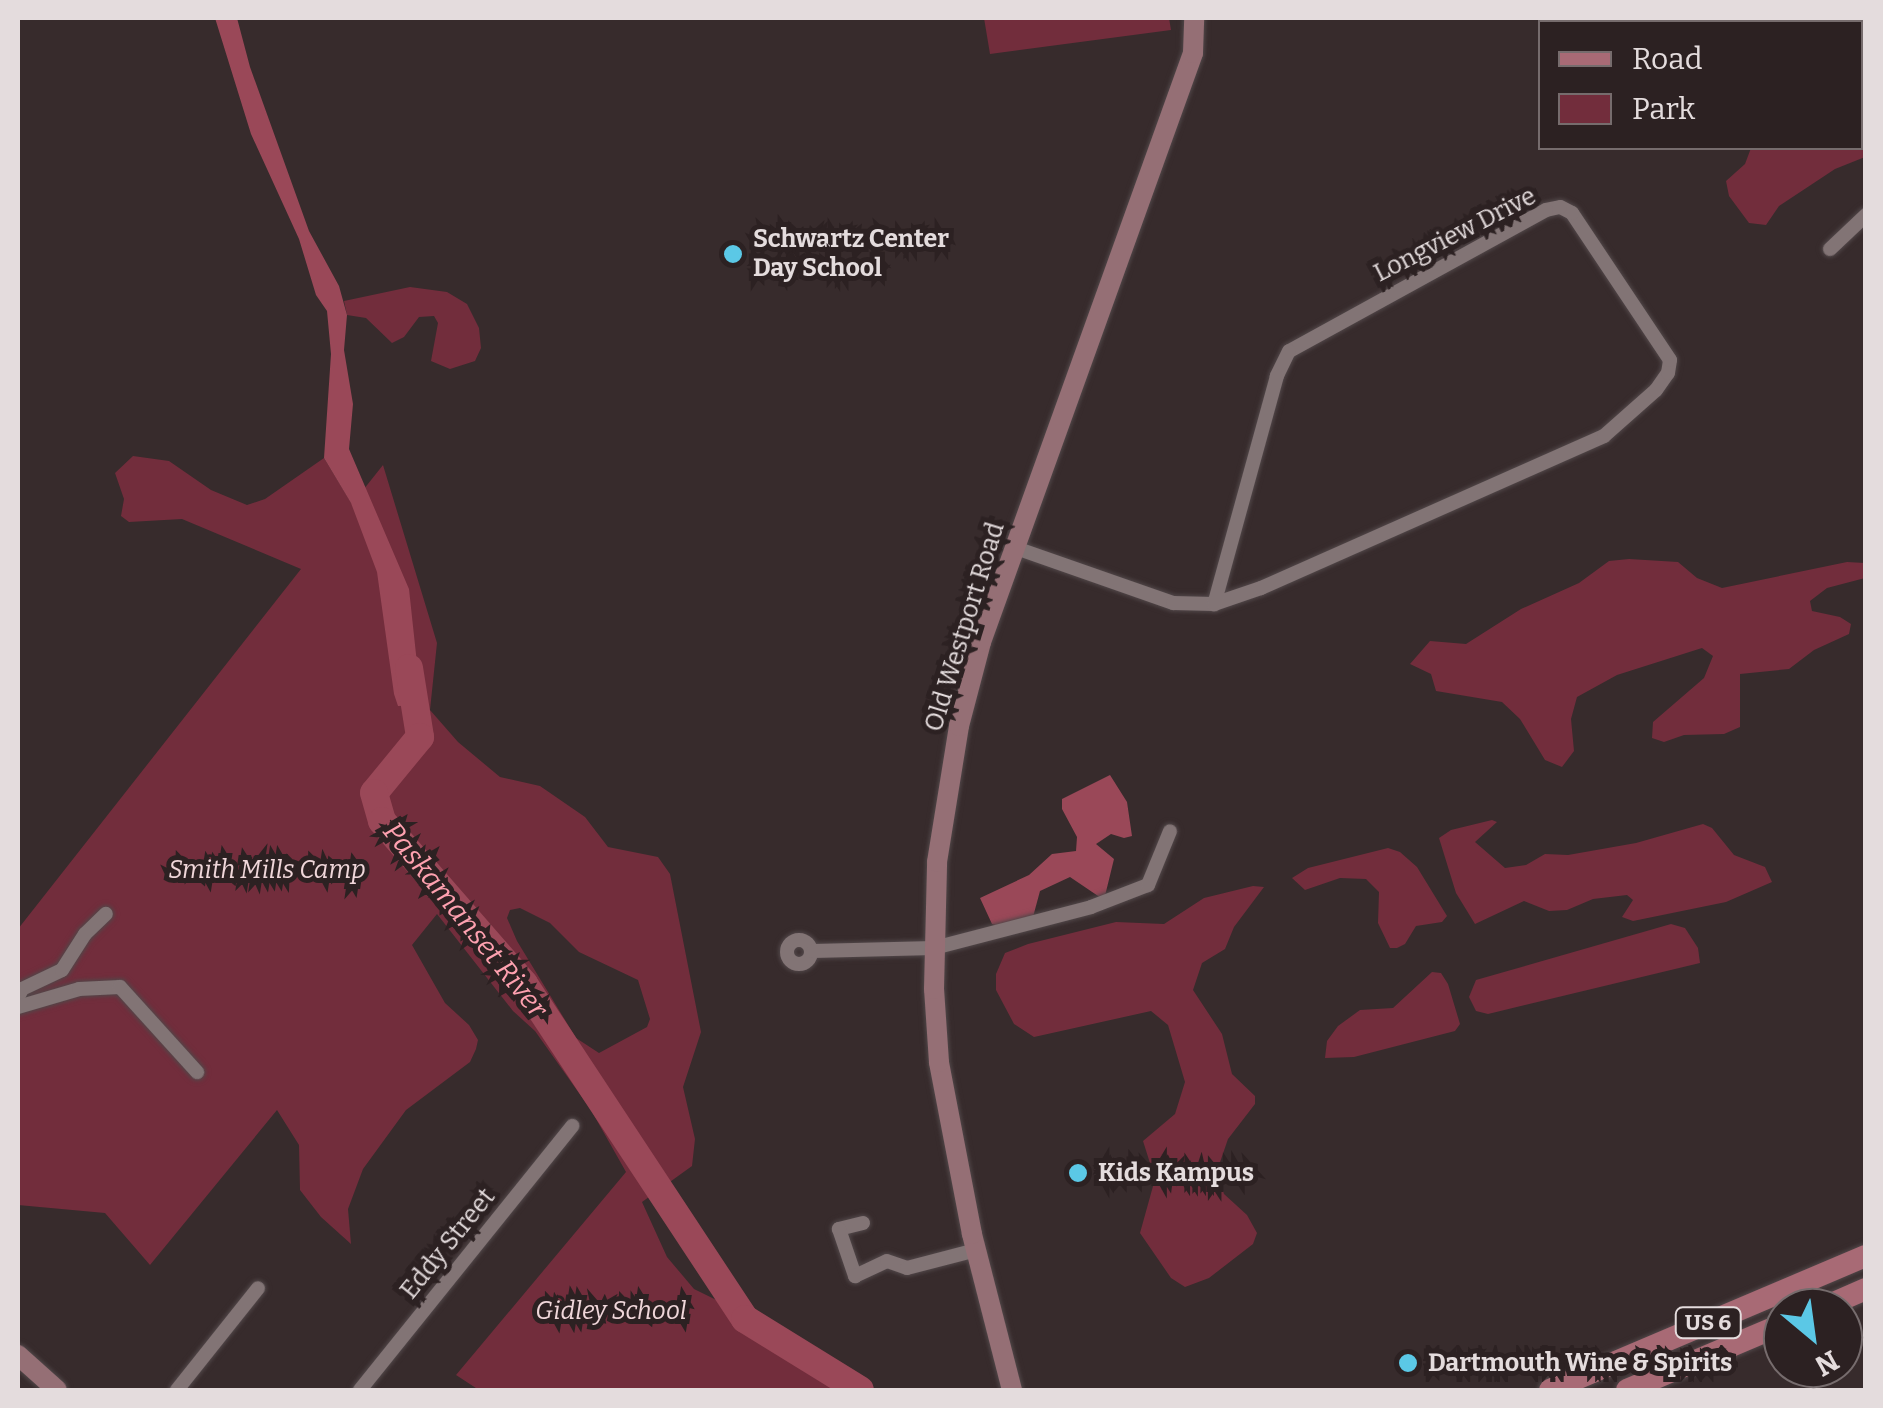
<!DOCTYPE html>
<html>
<head>
<meta charset="utf-8">
<style>
  body { margin:0 }
  #map { position:relative; width:1883px; height:1408px; overflow:hidden; background:#372b2c; font-family:Bitter,serif }
  div>[style] { position:absolute }
  [style*='--x'] { left:calc(var(--x)*1px); top:calc(var(--y)*1px); width:calc(var(--w)*1px); rotate:calc(var(--a)*1deg) }
  .green>* { inset:0; background:#722d3c }
  .water>* { inset:0; background:#9a4858 }
  .river>* { height:28px; margin:-14px; padding:0 14px; transform-origin:14px; border-radius:14px; background:#9a4858 }
  .roads { filter:drop-shadow(0 0 2px #514749) drop-shadow(0 0 2px #514749) }
  .minor>* { height:14px; margin:-7px; padding:0 7px; transform-origin:7px; border-radius:7px; background:#827475 }
  .minor>.ring { margin:-7px; padding:0; box-sizing:content-box; background:none; border:14px solid #827475; border-radius:50% }
  .secondary>* { height:20px; margin:-10px; padding:0 10px; transform-origin:10px; border-radius:10px; background:#956f75 }
  .primary>* { height:22px; margin:-11px; padding:0 11px; transform-origin:11px; border-radius:11px; background:#a86a75 }
  .dots>* { width:28px; height:28px; translate:-50% -50%; box-sizing:border-box; border:5px solid #2c2122; border-radius:50% }
  span { translate:-50% -50%; white-space:nowrap; text-align:center; line-height:1.15; -webkit-text-stroke:10px #2c2122; paint-order:stroke }
  .shield-label span { padding:2px 8px; background:#2c2122; border:2px solid; border-radius:8px; -webkit-text-stroke-width:0 }
  .shield-label { font-size:22px; color:#e4dcdd; font-weight:700 }
  .street-label { font-size:25px; color:#e4dcdd }
  .poi-label { font-size:25px; color:#e4dcdd; font-weight:700 }
  .left { translate:0 -50%; text-align:left }
  .park-label { font-size:25px; color:#f0d7da; font-style:italic }
  .water-label { font-size:28px; color:#fea1b0; font-style:italic }
  .frame { position:absolute; inset:0; border:20px solid #e4dcdd; pointer-events:none }
  .legend { position:absolute; left:1538px; top:20px; width:325px; height:130px; box-sizing:border-box; background:#2c2122; border:2px solid #766c6d; margin:0; padding:12px 18px; list-style:none; font-size:30px; color:#e4dcdd }
  .legend li { display:flex; align-items:center; gap:20px; height:50px }
  .legend b { width:50px; border:2px solid #766c6d }
  .north { position:absolute; left:1763px; top:1288px; width:100px; height:100px; box-sizing:border-box; background:#2c2122; border:2px solid #766c6d; border-radius:50%; rotate:151deg; font-size:28px; font-weight:700; line-height:40px; text-align:center; color:#e4dcdd }
  .north::after { content:''; display:block; margin:auto; width:35px; height:45px; background:#5bc8e6; clip-path:polygon(50% 0,100% 100%,50% 72%,0 100%) }
</style>
</head>
<body>
<div id="map">
  <div class="green">
    <div style="clip-path:polygon(984px 18px,1169px 18px,1171px 30px,990px 54px)"></div>
    <div style="clip-path:polygon(1861px 74px,1865px 77px,1865px 157px,1835px 169px,1779px 206px,1766px 225px,1749px 223px,1729px 196px,1726px 181px,1745px 164px,1751px 148px,1860px 148px)"></div>
    <div style="clip-path:polygon(410px 287px,447px 292px,467px 304px,479px 328px,481px 348px,475px 361px,450px 369px,431px 361px,438px 323px,434px 316px,419px 317px,404px 337px,392px 343px,366px 318px,347px 315px,344px 301px)"></div>
    <div style="clip-path:polygon(evenodd,133px 456px,169px 461px,211px 490px,247px 505px,265px 499px,324px 458px,352px 504px,383px 465px,437px 643px,430px 710px,458px 742px,500px 777px,540px 786px,585px 817px,608px 847px,658px 857px,670px 874px,701px 1032px,683px 1087px,695px 1139px,692px 1166px,642px 1202px,667px 1257px,694px 1289px,749px 1316px,855px 1390px,479px 1390px,456px 1375px,626px 1172px,591px 1110px,535px 1031px,513px 1011px,437px 914px,412px 945px,445px 1003px,469px 1025px,478px 1040px,476px 1049px,470px 1062px,406px 1110px,363px 1169px,348px 1209px,351px 1244px,321px 1217px,300px 1190px,299px 1145px,277px 1110px,150px 1265px,105px 1213px,18px 1205px,18px 929px,301px 569px,182px 519px,129px 522px,121px 516px,124px 499px,115px 473px,133px 456px,520px 908px,550px 923px,579px 952px,638px 980px,650px 1019px,647px 1027px,599px 1053px,576px 1038px,517px 941px,507px 918px,510px 910px,520px 908px)"></div>
    <div style="clip-path:polygon(1629px 559px,1678px 562px,1697px 578px,1722px 588px,1847px 562px,1865px 563px,1865px 578px,1827px 588px,1810px 601px,1812px 611px,1840px 617px,1851px 624px,1849px 634px,1814px 650px,1789px 669px,1740px 674px,1740px 727px,1724px 734px,1684px 735px,1664px 742px,1652px 738px,1653px 722px,1704px 678px,1713px 656px,1702px 648px,1617px 675px,1577px 697px,1571px 719px,1574px 751px,1562px 767px,1545px 760px,1520px 719px,1502px 702px,1436px 691px,1431px 674px,1410px 664px,1430px 641px,1466px 644px,1521px 609px,1579px 583px,1609px 561px)"></div>
    <div style="clip-path:polygon(1492px 820px,1497px 822px,1475px 842px,1505px 868px,1526px 865px,1545px 854px,1568px 855px,1636px 843px,1703px 824px,1712px 828px,1734px 855px,1765px 867px,1772px 882px,1726px 902px,1633px 921px,1622px 917px,1633px 900px,1627px 895px,1593px 899px,1567px 910px,1549px 911px,1524px 901px,1475px 924px,1456px 893px,1439px 838px,1451px 830px)"></div>
    <div style="clip-path:polygon(1388px 848px,1400px 852px,1417px 867px,1447px 916px,1442px 922px,1416px 926px,1405px 944px,1397px 948px,1390px 948px,1378px 923px,1379px 892px,1366px 879px,1340px 878px,1305px 890px,1292px 878px,1308px 868px)"></div>
    <div style="clip-path:polygon(1253px 886px,1264px 887px,1234px 927px,1225px 949px,1202px 963px,1193px 990px,1222px 1034px,1232px 1074px,1255px 1096px,1255px 1104px,1228px 1139px,1217px 1171px,1224px 1194px,1247px 1215px,1257px 1233px,1253px 1244px,1209px 1278px,1185px 1287px,1171px 1278px,1140px 1233px,1155px 1179px,1143px 1141px,1175px 1114px,1185px 1082px,1168px 1025px,1151px 1011px,1034px 1037px,1014px 1024px,996px 990px,996px 974px,1005px 953px,1028px 944px,1116px 922px,1164px 924px,1204px 898px)"></div>
    <div style="clip-path:polygon(1671px 924px,1685px 928px,1698px 948px,1700px 963px,1488px 1014px,1476px 1011px,1469px 997px,1476px 980px)"></div>
    <div style="clip-path:polygon(1432px 972px,1441px 973px,1448px 984px,1460px 1024px,1455px 1031px,1354px 1057px,1325px 1058px,1327px 1041px,1338px 1026px,1360px 1010px,1393px 1008px)"></div>
  </div>
  <div class="water">
    <div style="clip-path:polygon(215px 18px,237px 18px,250px 67px,309px 231px,339px 286px,347px 315px,344px 350px,353px 404px,349px 449px,409px 589px,419px 682px,426px 705px,398px 706px,394px 694px,377px 572px,351px 503px,324px 458px,331px 354px,327px 311px,316px 295px,299px 239px,251px 134px)"></div>
    <div style="clip-path:polygon(1110px 775px,1127px 802px,1132px 836px,1124px 838px,1111px 834px,1096px 844px,1114px 859px,1104px 900px,1070px 877px,1040px 891px,1033px 917px,1005px 928px,992px 924px,980px 898px,1029px 875px,1052px 854px,1076px 851px,1077px 837px,1062px 809px,1062px 799px)"></div>
  </div>
  <div class="river">
    <div style="--x:409;--y:668;--w:70;--a:80.9"></div>
    <div style="--x:420;--y:737;--w:72;--a:129.4"></div>
    <div style="--x:374;--y:793;--w:29;--a:74"></div>
    <div style="--x:382;--y:821;--w:216;--a:48.9"></div>
    <div style="--x:524;--y:984;--w:401;--a:56.6"></div>
    <div style="--x:745;--y:1319;--w:135;--a:31.7"></div>
  </div>
  <div class="roads">
    <div class="minor">
      <div style="--x:1805;--y:18;--w:6;--a:39"></div>
      <div style="--x:1860;--y:76;--w:8;--a:40"></div>
      <div style="--x:1830;--y:249;--w:50;--a:-43.4"></div>
      <div style="--x:1013;--y:547;--w:170;--a:19.3"></div>
      <div style="--x:1173;--y:603;--w:41;--a:1.4"></div>
      <div style="--x:1214;--y:604;--w:50;--a:-18.8"></div>
      <div style="--x:1261;--y:588;--w:375;--a:-23.9"></div>
      <div style="--x:1604;--y:436;--w:69;--a:-41.5"></div>
      <div style="--x:1656;--y:390;--w:21;--a:-55"></div>
      <div style="--x:1668;--y:373;--w:13;--a:-81"></div>
      <div style="--x:1670;--y:360;--w:177;--a:-123.7"></div>
      <div style="--x:1572;--y:213;--w:13;--a:-153"></div>
      <div style="--x:1560;--y:207;--w:14;--a:168"></div>
      <div style="--x:1546;--y:210;--w:293;--a:151.2"></div>
      <div style="--x:1289;--y:351;--w:28;--a:116"></div>
      <div style="--x:1277;--y:376;--w:237;--a:105.4"></div>
      <div class="ring" style="left:787px;top:940px;width:10px;height:10px"></div>
      <div style="--x:813;--y:951;--w:121;--a:-1.4"></div>
      <div style="--x:934;--y:948;--w:162;--a:-14.6"></div>
      <div style="--x:1091;--y:907;--w:61;--a:-21.1"></div>
      <div style="--x:1148;--y:885;--w:58;--a:-67.8"></div>
      <div style="--x:18;--y:997;--w:9;--a:-63"></div>
      <div style="--x:22;--y:989;--w:44;--a:-25.4"></div>
      <div style="--x:62;--y:970;--w:43;--a:-57.4"></div>
      <div style="--x:85;--y:934;--w:29;--a:-44"></div>
      <div style="--x:18;--y:1007;--w:64;--a:-16.4"></div>
      <div style="--x:79;--y:989;--w:41;--a:-2.8"></div>
      <div style="--x:120;--y:987;--w:115;--a:47.8"></div>
      <div style="--x:863;--y:1223;--w:25;--a:166"></div>
      <div style="--x:839;--y:1229;--w:50;--a:71.2"></div>
      <div style="--x:855;--y:1276;--w:35;--a:-25"></div>
      <div style="--x:887;--y:1261;--w:21;--a:19"></div>
      <div style="--x:907;--y:1268;--w:71;--a:-14.6"></div>
      <div style="--x:177;--y:1390;--w:130;--a:-51.5"></div>
      <div style="--x:360;--y:1390;--w:339;--a:-51.2"></div>
    </div>
    <div class="secondary">
      <div style="--x:18;--y:1355;--w:52;--a:41.9"></div>
      <div style="--x:1012;--y:1390;--w:161;--a:-104.4"></div>
      <div style="--x:972;--y:1234;--w:175;--a:-100.9"></div>
      <div style="--x:939;--y:1062;--w:73;--a:-93.9"></div>
      <div style="--x:934;--y:989;--w:127;--a:-88.6"></div>
      <div style="--x:937;--y:862;--w:138;--a:-80.8"></div>
      <div style="--x:959;--y:726;--w:87;--a:-75.3"></div>
      <div style="--x:981;--y:642;--w:626;--a:-70.2"></div>
      <div style="--x:1193;--y:53;--w:35;--a:-88"></div>
    </div>
    <div class="primary">
      <div style="--x:1822;--y:1308;--w:48;--a:-23.4"></div>
      <div style="--x:1550;--y:1390;--w:343;--a:-23"></div>
      <div style="--x:1627;--y:1390;--w:169;--a:-22.9"></div>
    </div>
  </div>
  <div class="dots">
    <div style="left:733px;top:254px;background:#5bc8e6"></div>
    <div style="left:1078px;top:1173px;background:#5bc8e6"></div>
    <div style="left:1408px;top:1363px;background:#5bc8e6"></div>
  </div>
  <div class="shield-label">
    <span style="left:1708px;top:1323px">US 6</span>
  </div>
  <div class="street-label">
    <span style="left:1455px;top:235px;rotate:-27deg">Longview Drive</span>
    <span style="left:965px;top:627px;rotate:-73deg">Old Westport Road</span>
    <span style="left:448px;top:1244px;rotate:-51deg">Eddy Street</span>
  </div>
  <div class="poi-label">
    <span class="left" style="left:753px;top:254px">Schwartz Center<br>Day School</span>
    <span class="left" style="left:1098px;top:1173px">Kids Kampus</span>
    <span class="left" style="left:1428px;top:1363px">Dartmouth Wine &amp; Spirits</span>
  </div>
  <div class="park-label">
    <span style="left:267px;top:870px">Smith Mills Camp</span>
    <span style="left:611px;top:1311px">Gidley School</span>
  </div>
  <div class="water-label">
    <span style="left:465px;top:920px;rotate:51deg">Paskamanset River</span>
  </div>
  <div class="frame"></div>
  <ul class="legend">
  <li><b style="height:12px;background:#a86a75"></b>Road</li>
  <li><b style="height:28px;background:#722d3c"></b>Park</li>
  </ul>
  <div class="north">N</div>
</div>
</body>
</html>
